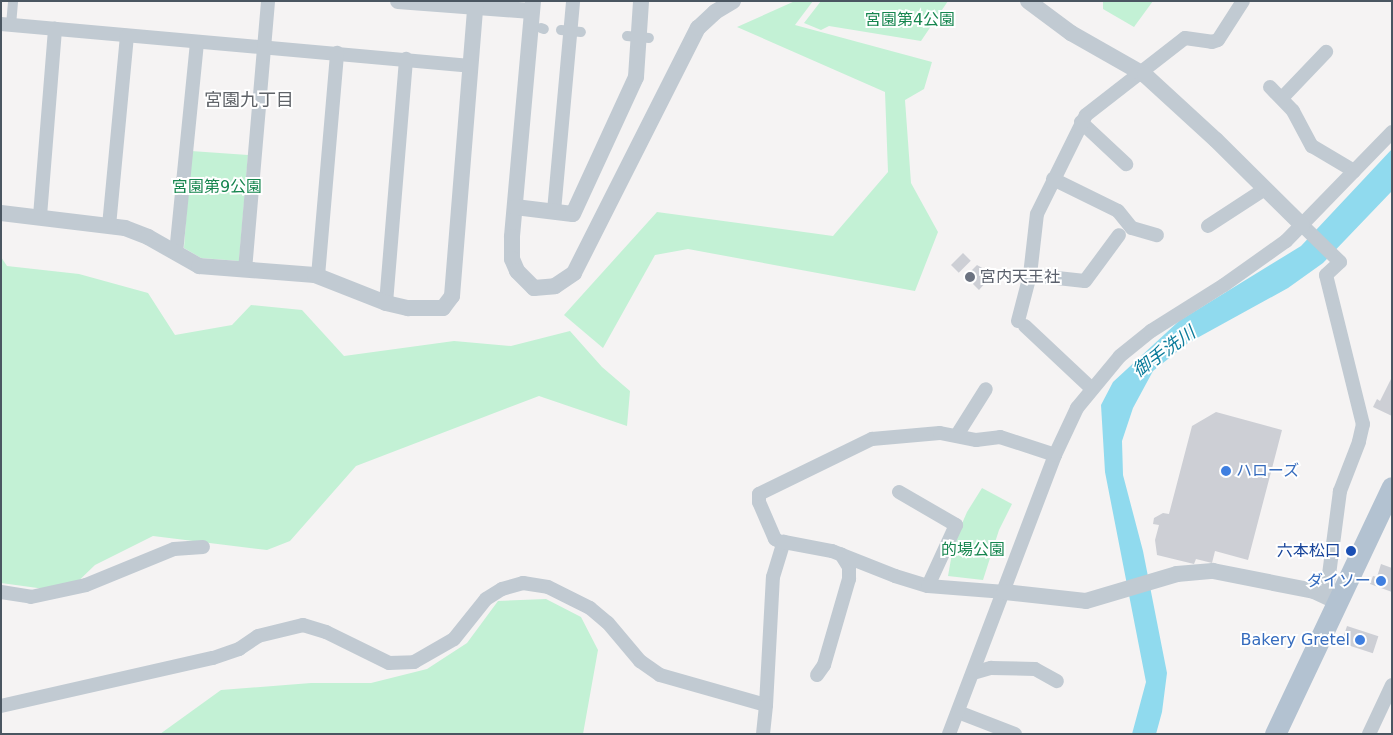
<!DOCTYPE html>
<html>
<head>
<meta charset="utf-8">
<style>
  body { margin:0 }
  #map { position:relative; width:1393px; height:735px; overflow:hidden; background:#f5f3f3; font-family:"DejaVu Sans","Noto Sans JP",sans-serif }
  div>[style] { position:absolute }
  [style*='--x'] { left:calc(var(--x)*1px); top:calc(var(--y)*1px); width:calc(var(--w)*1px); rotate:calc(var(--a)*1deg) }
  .green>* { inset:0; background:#c3f1d5 }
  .water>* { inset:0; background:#90daee }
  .building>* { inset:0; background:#cdcfd5; transform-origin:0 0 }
  .pedestrian>* { height:10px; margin:-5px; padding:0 5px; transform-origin:5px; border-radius:5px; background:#c1cad2 }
  .minor>* { height:14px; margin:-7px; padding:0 7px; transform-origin:7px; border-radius:7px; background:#c1cad2 }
  .tertiary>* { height:16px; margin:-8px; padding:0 8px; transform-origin:8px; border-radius:8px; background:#c1cad2 }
  .primary>* { height:21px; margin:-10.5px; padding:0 10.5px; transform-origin:10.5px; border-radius:10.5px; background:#b3c2d1 }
  .dots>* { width:14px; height:14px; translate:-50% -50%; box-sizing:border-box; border:2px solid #fff; border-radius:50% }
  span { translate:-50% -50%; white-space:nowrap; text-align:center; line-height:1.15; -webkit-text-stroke:4px #fff; paint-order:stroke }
  .park-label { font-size:16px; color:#17864f }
  .worship-label { font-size:16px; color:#5b616d }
  .left { translate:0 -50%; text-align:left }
  .shop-label { font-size:16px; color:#366cbe }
  .right { translate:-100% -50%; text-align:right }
  .transit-label { font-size:16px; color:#164399 }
  .neighbourhood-label { font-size:18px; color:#5f6368 }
  .water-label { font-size:18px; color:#0c7c9b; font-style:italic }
  .frame { position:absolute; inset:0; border:2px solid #4a5661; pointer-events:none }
</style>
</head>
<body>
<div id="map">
  <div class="green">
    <div style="clip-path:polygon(795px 1px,813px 1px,795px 25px,932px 62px,924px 89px,905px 100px,911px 183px,938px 232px,915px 291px,688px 249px,655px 255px,603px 348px,564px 315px,657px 212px,833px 236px,888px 172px,885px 92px,737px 27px)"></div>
    <div style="clip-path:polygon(821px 1px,948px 1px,921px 41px,829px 26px,821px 30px,804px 23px)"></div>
    <div style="clip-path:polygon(1103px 1px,1153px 1px,1134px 27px,1103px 9px)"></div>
    <div style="clip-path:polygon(191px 151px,248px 155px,239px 261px,201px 258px,184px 248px)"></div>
    <div style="clip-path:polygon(1px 257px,7px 266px,79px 274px,148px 293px,175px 335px,232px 325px,251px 305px,302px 310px,344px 356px,454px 341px,511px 346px,570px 331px,602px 367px,630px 391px,627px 426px,539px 396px,356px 466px,290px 541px,267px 550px,153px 536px,95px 565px,67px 592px,1px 583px)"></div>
    <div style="clip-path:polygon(982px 488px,1012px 504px,999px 530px,983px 580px,948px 576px,954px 542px,967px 512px)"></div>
    <div style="clip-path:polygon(546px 599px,581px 617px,598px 650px,583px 734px,160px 734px,221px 690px,311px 683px,371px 683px,427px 669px,467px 643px,498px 601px)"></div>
  </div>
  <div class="water">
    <div style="clip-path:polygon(1392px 149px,1392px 191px,1323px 263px,1288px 288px,1188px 343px,1153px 371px,1133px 408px,1122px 441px,1123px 475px,1143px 551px,1167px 673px,1162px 712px,1156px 734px,1132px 734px,1146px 682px,1105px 472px,1101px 405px,1113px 382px,1179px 321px,1301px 246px)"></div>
  </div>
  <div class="building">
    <div style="left:963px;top:253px;width:11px;height:17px;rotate:45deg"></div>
    <div style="clip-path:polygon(977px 265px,993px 274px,979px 290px,973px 284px,976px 279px,969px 273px)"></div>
    <div style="clip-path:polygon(1392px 377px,1392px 416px,1373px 407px,1377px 399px,1380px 401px)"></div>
    <div style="clip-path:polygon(1216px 412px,1282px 430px,1248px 560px,1215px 551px,1212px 563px,1196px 559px,1194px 564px,1157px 555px,1155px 540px,1159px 525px,1153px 524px,1154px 518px,1163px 513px,1169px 514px,1192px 426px)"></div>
    <div style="clip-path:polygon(1381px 564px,1392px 568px,1392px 592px,1370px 584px,1373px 576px,1377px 577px)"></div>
    <div style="left:1347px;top:626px;width:33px;height:18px;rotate:18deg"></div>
  </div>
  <div class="pedestrian">
    <div style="--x:11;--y:25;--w:24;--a:-85"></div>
    <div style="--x:541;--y:28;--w:3;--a:18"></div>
    <div style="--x:561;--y:30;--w:20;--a:6"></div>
    <div style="--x:627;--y:36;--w:22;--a:5"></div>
  </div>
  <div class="minor">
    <div style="--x:1;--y:24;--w:471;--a:5.1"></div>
    <div style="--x:1270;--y:87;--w:33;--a:46"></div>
    <div style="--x:1293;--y:111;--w:40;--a:62"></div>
    <div style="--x:1312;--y:146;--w:49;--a:30.8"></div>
    <div style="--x:1282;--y:98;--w:64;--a:-46.3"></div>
    <div style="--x:1081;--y:122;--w:62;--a:43"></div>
    <div style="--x:1053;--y:179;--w:72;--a:26.2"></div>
    <div style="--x:1118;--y:211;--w:22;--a:51"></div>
    <div style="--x:1132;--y:228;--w:26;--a:16"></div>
    <div style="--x:554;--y:211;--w:211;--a:-84.8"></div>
    <div style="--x:40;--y:216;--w:188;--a:-85.4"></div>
    <div style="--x:1302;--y:225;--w:53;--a:44.2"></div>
    <div style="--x:1340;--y:262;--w:19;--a:137"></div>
    <div style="--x:1326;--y:275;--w:154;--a:76.1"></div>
    <div style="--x:1363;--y:424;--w:18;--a:103"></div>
    <div style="--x:1359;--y:442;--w:53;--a:111.2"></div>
    <div style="--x:1340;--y:491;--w:92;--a:97.5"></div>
    <div style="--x:1328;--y:582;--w:15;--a:82"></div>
    <div style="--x:109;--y:226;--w:191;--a:-84.6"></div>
    <div style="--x:1208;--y:226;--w:68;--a:-33"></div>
    <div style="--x:176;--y:253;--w:212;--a:-84.3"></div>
    <div style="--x:245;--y:270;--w:270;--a:-85.1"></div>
    <div style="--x:1030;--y:275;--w:55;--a:6.2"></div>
    <div style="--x:1085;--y:281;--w:57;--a:-53.5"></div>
    <div style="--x:318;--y:276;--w:224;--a:-85.1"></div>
    <div style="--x:386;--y:303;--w:245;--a:-85.3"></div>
    <div style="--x:1018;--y:321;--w:48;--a:-75.4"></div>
    <div style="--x:1030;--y:275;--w:61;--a:-83.5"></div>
    <div style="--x:1037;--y:214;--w:110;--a:-63.7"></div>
    <div style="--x:1086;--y:115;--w:125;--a:-37.9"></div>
    <div style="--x:1185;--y:38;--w:27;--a:8"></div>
    <div style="--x:1212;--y:42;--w:6;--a:-18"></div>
    <div style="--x:1218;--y:40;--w:46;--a:-57.3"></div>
    <div style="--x:1025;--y:326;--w:92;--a:43.2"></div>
    <div style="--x:957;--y:435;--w:54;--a:-57.8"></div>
    <div style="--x:899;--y:492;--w:66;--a:30.1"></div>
    <div style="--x:956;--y:525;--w:67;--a:114.7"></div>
    <div style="--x:782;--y:543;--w:8;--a:-150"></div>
    <div style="--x:775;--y:539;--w:40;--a:-113.4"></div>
    <div style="--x:759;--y:502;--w:8;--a:-90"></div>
    <div style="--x:759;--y:494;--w:126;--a:-26"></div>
    <div style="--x:872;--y:439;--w:68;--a:-5"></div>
    <div style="--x:940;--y:433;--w:37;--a:11"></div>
    <div style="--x:976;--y:440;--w:24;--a:-7"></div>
    <div style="--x:1000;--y:437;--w:58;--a:18.1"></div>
    <div style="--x:1;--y:592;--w:30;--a:9"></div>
    <div style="--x:31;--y:597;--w:56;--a:-12.3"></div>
    <div style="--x:86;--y:585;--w:95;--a:-22.2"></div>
    <div style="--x:174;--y:549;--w:29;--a:-4"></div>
    <div style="--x:973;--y:673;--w:19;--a:-16"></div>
    <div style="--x:991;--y:668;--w:44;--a:1.3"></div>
    <div style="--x:1035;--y:669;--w:25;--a:29"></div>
    <div style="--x:817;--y:675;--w:12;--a:-55"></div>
    <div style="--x:824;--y:665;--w:90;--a:-73.8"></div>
    <div style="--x:849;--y:579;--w:12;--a:-90"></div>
    <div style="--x:849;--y:567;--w:15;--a:-122"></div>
    <div style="--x:1;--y:706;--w:217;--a:-12.8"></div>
    <div style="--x:213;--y:658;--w:28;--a:-19"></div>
    <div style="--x:239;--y:649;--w:23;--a:-34"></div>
    <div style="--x:258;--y:636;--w:46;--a:-13.7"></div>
    <div style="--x:303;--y:625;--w:24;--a:17"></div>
    <div style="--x:326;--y:632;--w:70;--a:26.2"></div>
    <div style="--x:389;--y:663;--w:25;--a:-2"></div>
    <div style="--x:414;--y:662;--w:46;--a:-29.9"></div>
    <div style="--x:454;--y:639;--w:51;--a:-51.3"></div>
    <div style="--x:486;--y:599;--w:19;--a:-32"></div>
    <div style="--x:502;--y:589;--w:22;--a:-16"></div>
    <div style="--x:523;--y:583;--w:25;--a:9"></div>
    <div style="--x:548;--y:587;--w:47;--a:26.6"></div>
    <div style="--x:590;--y:608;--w:23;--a:40"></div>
    <div style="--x:608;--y:623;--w:50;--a:49.9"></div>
    <div style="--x:640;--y:661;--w:24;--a:35"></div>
    <div style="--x:660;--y:675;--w:110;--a:15.8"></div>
    <div style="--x:766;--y:705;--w:128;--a:-86.9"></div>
    <div style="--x:773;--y:577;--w:37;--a:-73"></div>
    <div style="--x:784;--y:542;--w:49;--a:10.6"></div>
    <div style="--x:832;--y:551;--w:68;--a:21.6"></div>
    <div style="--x:895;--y:576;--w:34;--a:17"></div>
    <div style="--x:928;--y:586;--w:77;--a:4.5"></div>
    <div style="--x:958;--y:712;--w:61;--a:21.1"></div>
    <div style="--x:763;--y:734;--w:29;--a:-84"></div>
    <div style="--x:949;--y:734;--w:298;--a:-69.2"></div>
    <div style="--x:1055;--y:455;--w:52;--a:-64.9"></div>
    <div style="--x:1077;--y:408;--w:67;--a:-50.4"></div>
    <div style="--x:1120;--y:356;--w:40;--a:-39"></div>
    <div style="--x:1151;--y:331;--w:86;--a:-32.2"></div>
    <div style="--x:1224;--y:285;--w:76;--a:-35.4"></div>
    <div style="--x:1286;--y:241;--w:152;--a:-45.8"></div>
    <div style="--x:1369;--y:734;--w:54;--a:-64.9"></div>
  </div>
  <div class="tertiary">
    <div style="--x:398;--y:1;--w:134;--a:4.3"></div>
    <div style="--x:533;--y:1;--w:237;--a:95.1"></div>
    <div style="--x:512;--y:237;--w:22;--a:90"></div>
    <div style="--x:512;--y:259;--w:13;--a:67"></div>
    <div style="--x:517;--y:271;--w:24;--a:45"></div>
    <div style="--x:534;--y:288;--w:21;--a:-5"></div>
    <div style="--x:555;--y:286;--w:23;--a:-34"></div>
    <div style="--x:574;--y:273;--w:275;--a:-63.2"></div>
    <div style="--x:698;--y:28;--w:23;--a:-43"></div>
    <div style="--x:715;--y:12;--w:21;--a:-31"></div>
    <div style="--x:1028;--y:1;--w:54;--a:36.7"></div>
    <div style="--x:1071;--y:33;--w:85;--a:29.6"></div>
    <div style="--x:1145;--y:75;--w:96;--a:42.5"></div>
    <div style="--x:1216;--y:140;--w:121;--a:44.7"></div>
    <div style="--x:515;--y:207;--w:58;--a:6.9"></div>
    <div style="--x:573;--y:214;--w:151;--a:-65.3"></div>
    <div style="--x:636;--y:77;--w:76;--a:-86.2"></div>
    <div style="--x:1;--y:213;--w:125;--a:6.9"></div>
    <div style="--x:125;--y:228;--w:25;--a:21"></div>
    <div style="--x:148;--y:237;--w:59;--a:29.6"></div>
    <div style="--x:199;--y:266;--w:116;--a:4.4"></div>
    <div style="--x:315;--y:275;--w:76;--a:21.5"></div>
    <div style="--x:386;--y:303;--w:23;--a:13"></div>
    <div style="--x:408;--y:308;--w:35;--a:0"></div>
    <div style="--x:443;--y:308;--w:15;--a:-53"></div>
    <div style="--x:452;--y:296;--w:290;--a:-85.4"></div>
    <div style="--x:1005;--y:592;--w:81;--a:6.3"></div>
    <div style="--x:1086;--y:601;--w:95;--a:-16.5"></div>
    <div style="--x:1177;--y:574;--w:36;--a:-5"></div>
    <div style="--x:1213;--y:571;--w:103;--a:11.2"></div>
    <div style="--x:1314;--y:591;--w:26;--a:25"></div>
  </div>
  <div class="primary">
    <div style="--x:1275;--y:734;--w:273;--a:-64.7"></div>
  </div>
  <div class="dots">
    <div style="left:970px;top:277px;background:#6b7280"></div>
    <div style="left:1226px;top:471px;background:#3f7fe0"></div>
    <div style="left:1351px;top:551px;background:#1a4fb4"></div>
    <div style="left:1381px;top:581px;background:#3f7fe0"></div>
    <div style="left:1360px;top:640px;background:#3f7fe0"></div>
  </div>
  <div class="park-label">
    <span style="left:910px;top:20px">宮園第4公園</span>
    <span style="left:217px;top:187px">宮園第9公園</span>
    <span style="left:973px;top:550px">的場公園</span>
  </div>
  <div class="worship-label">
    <span class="left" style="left:980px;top:277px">宮内天王社</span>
  </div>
  <div class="shop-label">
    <span class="left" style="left:1236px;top:471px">ハローズ</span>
    <span class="right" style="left:1371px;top:581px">ダイソー</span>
    <span class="right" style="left:1350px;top:640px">Bakery Gretel</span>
  </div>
  <div class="transit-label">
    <span class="right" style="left:1341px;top:551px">六本松口</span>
  </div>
  <div class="neighbourhood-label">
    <span style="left:249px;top:100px">宮園九丁目</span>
  </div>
  <div class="water-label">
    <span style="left:1164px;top:352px;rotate:-36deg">御手洗川</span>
  </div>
  <div class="frame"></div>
</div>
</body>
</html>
